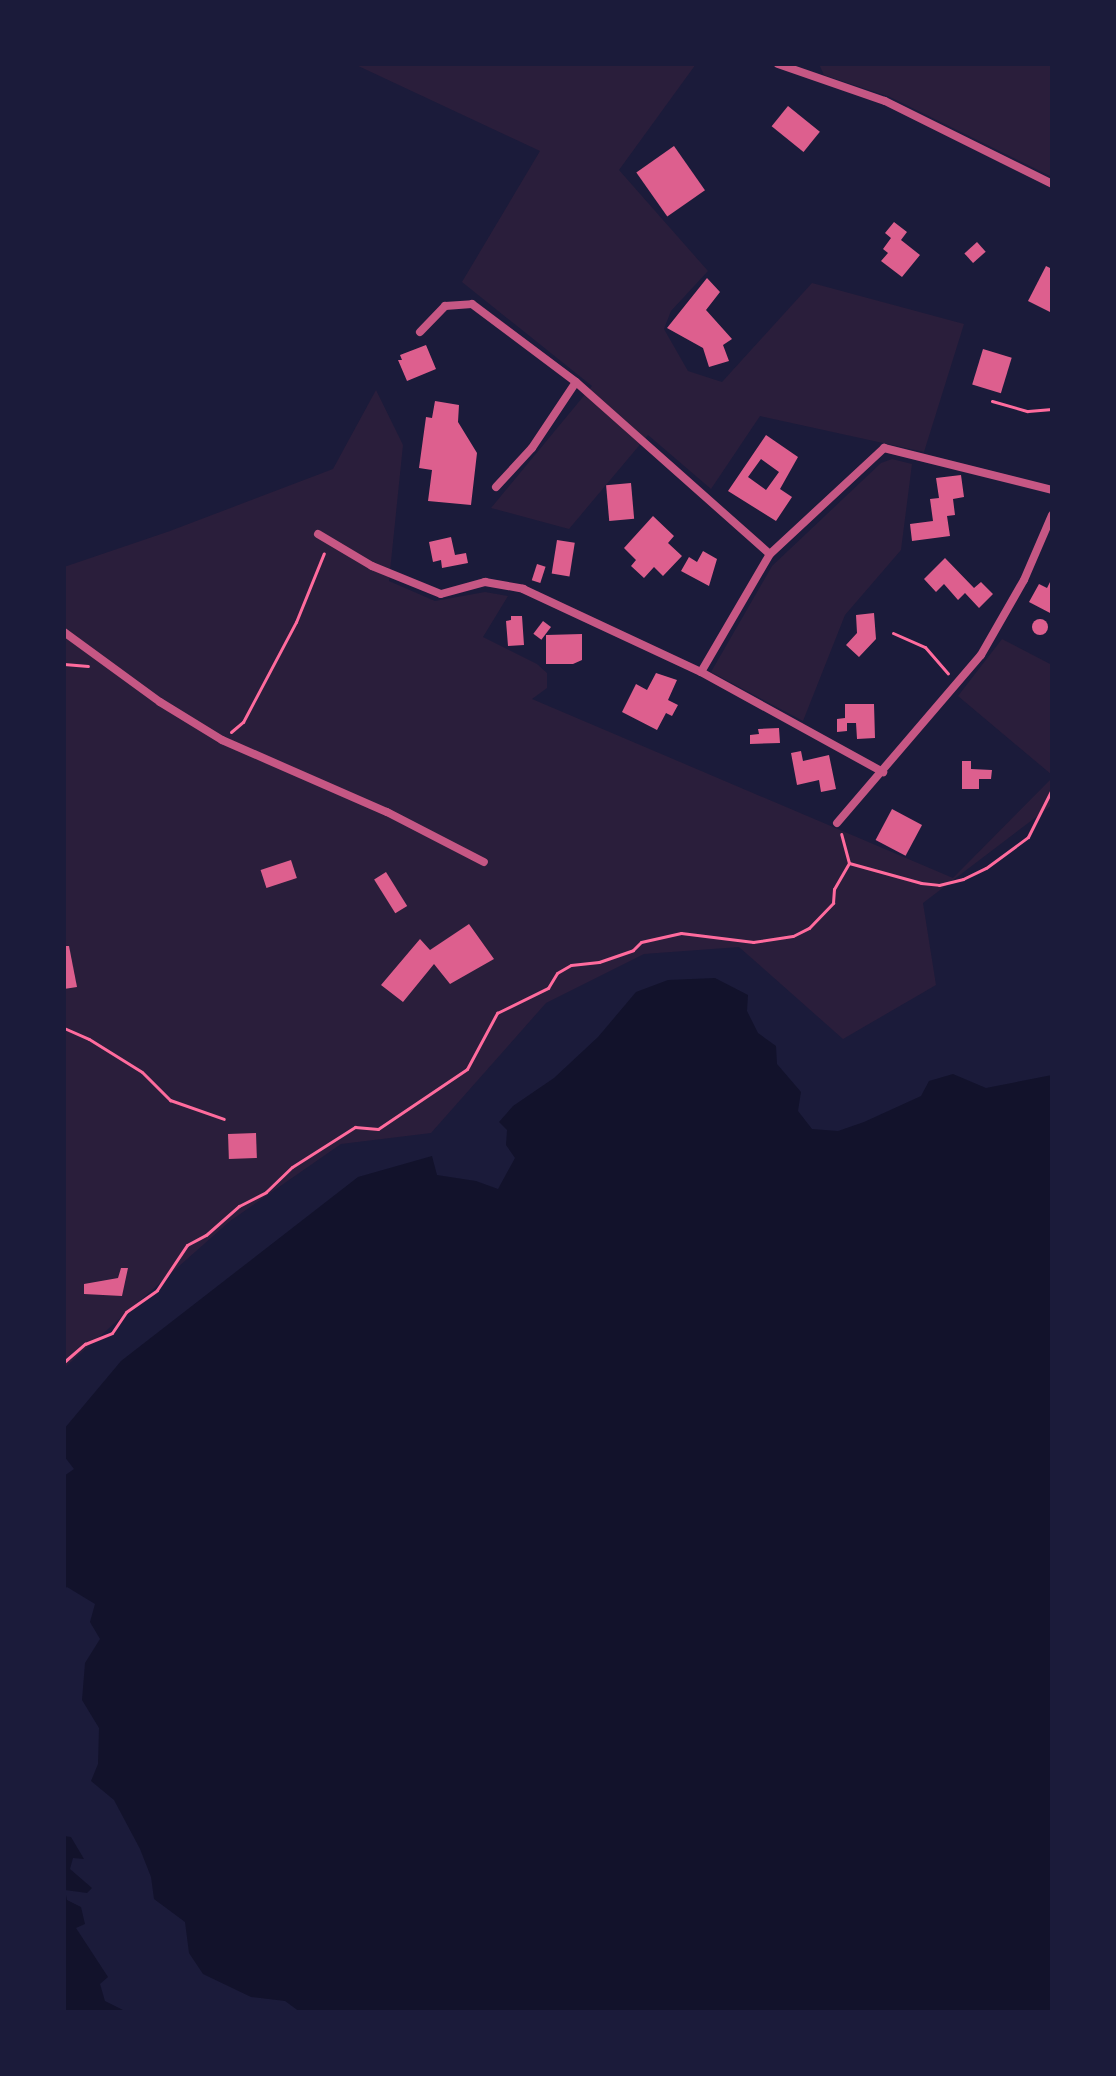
<!DOCTYPE html>
<html>
<head>
<meta charset="utf-8">
<style>
  body { margin:0 }
  #map { position:relative; width:1116px; height:2076px; overflow:hidden; background:#1b1b3a; font-family:"Space Grotesk",sans-serif }
  div>[style] { position:absolute }
  [style*='--x'] { left:calc(var(--x)*1px); top:calc(var(--y)*1px); width:calc(var(--w)*1px); rotate:calc(var(--a)*1deg) }
  .green>* { inset:0; background:#2a1e3b }
  .water>* { inset:0; background:#12122b }
  .building>* { inset:0; background:#dd5f8e; transform-origin:0 0 }
  .round { border-radius:50% }
  .path>* { height:3px; margin:-1.5px; padding:0 1.5px; transform-origin:1.5px; border-radius:1.5px; background:#ff6b9d }
  .minor>* { height:8px; margin:-4px; padding:0 4px; transform-origin:4px; border-radius:4px; background:#c65784 }
  span { translate:-50% -50%; white-space:nowrap; text-align:center; line-height:1.15; -webkit-text-stroke:6px #1b1b3a; paint-order:stroke }
  .frame { position:absolute; inset:0; border:66px solid #1b1b3a; pointer-events:none }
</style>
</head>
<body>
<div id="map">
  <div class="green">
    <div style="clip-path:polygon(354px 64px,696px 64px,619px 170px,708px 271px,671px 311px,664px 329px,688px 371px,722px 382px,812px 283px,964px 324px,924px 452px,760px 416px,711px 489px,648px 435px,569px 529px,491px 508px,592px 386px,462px 282px,540px 151px)"></div>
    <div style="clip-path:polygon(819px 64px,1052px 64px,1052px 177px,890px 97px,824px 75px)"></div>
    <div style="clip-path:polygon(376px 390px,403px 445px,389px 581px,435px 601px,485px 592px,508px 596px,483px 637px,537px 664px,547px 673px,547px 688px,532px 699px,953px 878px,1052px 778px,1052px 805px,923px 903px,936px 985px,843px 1039px,739px 947px,644px 954px,546px 1003px,431px 1133px,341px 1144px,230px 1221px,64px 1368px,64px 567px,170px 531px,333px 469px)"></div>
    <div style="clip-path:polygon(892px 459px,912px 464px,901px 550px,845px 615px,803px 721px,711px 672px,772px 566px,881px 463px)"></div>
    <div style="clip-path:polygon(1002px 639px,1052px 665px,1052px 775px,958px 696px)"></div>
  </div>
  <div class="water">
    <div style="clip-path:polygon(715px 978px,748px 995px,747px 1011px,758px 1033px,776px 1046px,777px 1064px,801px 1092px,798px 1111px,812px 1129px,838px 1131px,864px 1122px,921px 1096px,929px 1081px,953px 1074px,986px 1088px,1052px 1075px,1052px 2012px,300px 2012px,285px 2001px,251px 1997px,203px 1974px,189px 1953px,185px 1922px,154px 1899px,151px 1877px,140px 1849px,114px 1800px,91px 1781px,98px 1764px,99px 1728px,82px 1700px,85px 1663px,100px 1639px,90px 1622px,95px 1604px,67px 1587px,64px 1589px,64px 1476px,74px 1469px,64px 1456px,64px 1429px,121px 1361px,358px 1177px,432px 1156px,437px 1175px,476px 1181px,498px 1189px,515px 1158px,506px 1145px,507px 1130px,499px 1122px,513px 1106px,554px 1078px,598px 1037px,636px 992px,668px 980px)"></div>
    <div style="clip-path:polygon(64px 1836px,71px 1837px,84px 1859px,73px 1858px,70px 1869px,92px 1888px,87px 1893px,65px 1890px,67px 1900px,81px 1907px,85px 1924px,76px 1928px,108px 1977px,100px 1984px,105px 2001px,127px 2012px,64px 2012px)"></div>
  </div>
  <div class="building">
    <div style="left:788px;top:106px;width:41px;height:26px;rotate:39deg"></div>
    <div style="left:674px;top:146px;width:54px;height:46px;rotate:55deg"></div>
    <div style="clip-path:polygon(894px 222px,907px 232px,901px 240px,920px 255px,902px 277px,881px 261px,888px 253px,883px 249px,891px 238px,885px 233px)"></div>
    <div style="left:977px;top:242px;width:13px;height:17px;rotate:48deg"></div>
    <div style="clip-path:polygon(1046px 266px,1052px 269px,1052px 313px,1028px 301px)"></div>
    <div style="clip-path:polygon(707px 278px,720px 292px,706px 310px,732px 339px,723px 345px,729px 361px,709px 367px,703px 348px,667px 328px)"></div>
    <div style="clip-path:polygon(426px 345px,436px 369px,407px 381px,398px 360px,402px 360px,400px 355px)"></div>
    <div style="left:983px;top:349px;width:30px;height:37px;rotate:17deg"></div>
    <div style="clip-path:polygon(435px 401px,459px 405px,458px 422px,477px 453px,471px 505px,428px 501px,432px 470px,419px 468px,426px 417px,432px 418px)"></div>
    <div style="clip-path:polygon(evenodd,766px 435px,798px 457px,780px 489px,792px 497px,776px 521px,728px 491px,766px 435px,761px 459px,779px 472px,766px 490px,748px 477px,761px 459px)"></div>
    <div style="clip-path:polygon(961px 475px,964px 497px,953px 499px,955px 515px,947px 516px,950px 536px,912px 541px,910px 524px,933px 521px,930px 499px,939px 498px,936px 478px)"></div>
    <div style="left:631px;top:483px;width:36px;height:25px;rotate:85deg"></div>
    <div style="clip-path:polygon(653px 516px,674px 536px,668px 543px,682px 556px,663px 576px,654px 567px,644px 578px,631px 566px,636px 560px,624px 548px)"></div>
    <div style="clip-path:polygon(451px 537px,455px 555px,466px 553px,468px 563px,442px 568px,441px 560px,433px 562px,429px 542px)"></div>
    <div style="left:557px;top:540px;width:18px;height:34px;rotate:9deg"></div>
    <div style="clip-path:polygon(703px 551px,717px 559px,709px 586px,681px 571px,689px 557px,697px 562px)"></div>
    <div style="clip-path:polygon(945px 558px,974px 588px,981px 582px,993px 594px,979px 608px,965px 593px,958px 600px,944px 584px,936px 592px,924px 579px)"></div>
    <div style="left:537px;top:564px;width:9px;height:17px;rotate:18deg"></div>
    <div style="clip-path:polygon(1052px 578px,1052px 614px,1029px 602px,1039px 584px,1047px 588px)"></div>
    <div style="clip-path:polygon(874px 613px,876px 639px,859px 657px,846px 645px,857px 633px,856px 615px)"></div>
    <div style="clip-path:polygon(511px 616px,522px 616px,524px 645px,508px 646px,506px 621px,511px 620px)"></div>
    <div class="round" style="left:1032px;top:619px;width:16px;height:16px"></div>
    <div style="left:543px;top:621px;width:10px;height:16px;rotate:37deg"></div>
    <div style="clip-path:polygon(582px 634px,582px 660px,573px 664px,546px 664px,546px 635px)"></div>
    <div style="clip-path:polygon(656px 673px,677px 680px,668px 700px,678px 705px,672px 716px,666px 713px,657px 730px,622px 712px,636px 684px,647px 690px)"></div>
    <div style="clip-path:polygon(845px 704px,874px 704px,875px 738px,857px 739px,856px 723px,847px 723px,847px 731px,837px 732px,837px 719px,845px 718px)"></div>
    <div style="clip-path:polygon(779px 728px,780px 743px,750px 744px,750px 735px,759px 734px,758px 729px)"></div>
    <div style="clip-path:polygon(801px 751px,803px 761px,829px 755px,836px 789px,821px 792px,819px 780px,797px 785px,791px 753px)"></div>
    <div style="clip-path:polygon(962px 761px,971px 761px,971px 769px,992px 770px,991px 779px,979px 779px,979px 789px,962px 789px)"></div>
    <div style="left:892px;top:809px;width:34px;height:35px;rotate:28deg"></div>
    <div style="left:291px;top:860px;width:19px;height:32px;rotate:72deg"></div>
    <div style="left:386px;top:872px;width:40px;height:14px;rotate:58deg"></div>
    <div style="clip-path:polygon(469px 924px,494px 959px,450px 984px,434px 964px,403px 1002px,381px 985px,420px 939px,430px 950px)"></div>
    <div style="clip-path:polygon(64px 946px,69px 946px,77px 987px,64px 989px)"></div>
    <div style="left:256px;top:1133px;width:25px;height:28px;rotate:88deg"></div>
    <div style="clip-path:polygon(121px 1268px,128px 1268px,122px 1296px,84px 1294px,84px 1284px,118px 1278px)"></div>
  </div>
  <div class="path">
    <div style="--x:992;--y:401;--w:37;--a:16"></div>
    <div style="--x:1028;--y:411;--w:24;--a:-5"></div>
    <div style="--x:893;--y:633;--w:35;--a:24"></div>
    <div style="--x:925;--y:647;--w:35;--a:49"></div>
    <div style="--x:64;--y:664;--w:24;--a:5"></div>
    <div style="--x:231;--y:732;--w:16;--a:-40"></div>
    <div style="--x:243;--y:722;--w:113;--a:-62.1"></div>
    <div style="--x:296;--y:622;--w:74;--a:-67.9"></div>
    <div style="--x:849;--y:863;--w:75;--a:15.5"></div>
    <div style="--x:921;--y:883;--w:18;--a:6"></div>
    <div style="--x:939;--y:885;--w:25;--a:-14"></div>
    <div style="--x:963;--y:879;--w:25;--a:-26"></div>
    <div style="--x:986;--y:868;--w:52;--a:-36.4"></div>
    <div style="--x:1028;--y:837;--w:54;--a:-63.4"></div>
    <div style="--x:64;--y:1028;--w:27;--a:24"></div>
    <div style="--x:89;--y:1039;--w:62;--a:31.9"></div>
    <div style="--x:142;--y:1072;--w:40;--a:45"></div>
    <div style="--x:170;--y:1100;--w:57;--a:19.4"></div>
    <div style="--x:64;--y:1362;--w:28;--a:-41"></div>
    <div style="--x:85;--y:1344;--w:29;--a:-22"></div>
    <div style="--x:112;--y:1333;--w:25;--a:-56"></div>
    <div style="--x:126;--y:1312;--w:38;--a:-35"></div>
    <div style="--x:157;--y:1290;--w:54;--a:-56.3"></div>
    <div style="--x:187;--y:1245;--w:21;--a:-28"></div>
    <div style="--x:206;--y:1235;--w:44;--a:-41.3"></div>
    <div style="--x:239;--y:1206;--w:30;--a:-27"></div>
    <div style="--x:266;--y:1192;--w:36;--a:-44"></div>
    <div style="--x:292;--y:1167;--w:75;--a:-32.4"></div>
    <div style="--x:355;--y:1127;--w:23;--a:5"></div>
    <div style="--x:378;--y:1129;--w:107;--a:-34"></div>
    <div style="--x:467;--y:1069;--w:64;--a:-61.8"></div>
    <div style="--x:497;--y:1013;--w:57;--a:-26.1"></div>
    <div style="--x:548;--y:988;--w:17;--a:-59"></div>
    <div style="--x:557;--y:973;--w:16;--a:-30"></div>
    <div style="--x:571;--y:965;--w:28;--a:-6"></div>
    <div style="--x:599;--y:962;--w:36;--a:-19"></div>
    <div style="--x:633;--y:950;--w:11;--a:-45"></div>
    <div style="--x:641;--y:942;--w:41;--a:-12.7"></div>
    <div style="--x:681;--y:933;--w:73;--a:7.1"></div>
    <div style="--x:753;--y:942;--w:40;--a:-8.5"></div>
    <div style="--x:793;--y:936;--w:18;--a:-27"></div>
    <div style="--x:809;--y:928;--w:35;--a:-46"></div>
    <div style="--x:833;--y:903;--w:14;--a:-86"></div>
    <div style="--x:834;--y:889;--w:30;--a:-60"></div>
    <div style="--x:849;--y:863;--w:30;--a:-105"></div>
  </div>
  <div class="minor">
    <div style="--x:778;--y:64;--w:113;--a:19.1"></div>
    <div style="--x:885;--y:101;--w:186;--a:26.4"></div>
    <div style="--x:420;--y:332;--w:36;--a:-46"></div>
    <div style="--x:445;--y:306;--w:27;--a:-4"></div>
    <div style="--x:472;--y:304;--w:130;--a:36.9"></div>
    <div style="--x:576;--y:382;--w:259;--a:41.6"></div>
    <div style="--x:496;--y:487;--w:53;--a:-47.3"></div>
    <div style="--x:532;--y:448;--w:79;--a:-56.3"></div>
    <div style="--x:318;--y:534;--w:63;--a:30.7"></div>
    <div style="--x:372;--y:566;--w:74;--a:22.1"></div>
    <div style="--x:441;--y:594;--w:46;--a:-15.3"></div>
    <div style="--x:485;--y:582;--w:39;--a:10"></div>
    <div style="--x:523;--y:589;--w:196;--a:25"></div>
    <div style="--x:701;--y:672;--w:208;--a:28.8"></div>
    <div style="--x:64;--y:632;--w:119;--a:36.1"></div>
    <div style="--x:160;--y:702;--w:73;--a:31.5"></div>
    <div style="--x:222;--y:740;--w:180;--a:23.6"></div>
    <div style="--x:387;--y:812;--w:109;--a:27.3"></div>
    <div style="--x:701;--y:672;--w:137;--a:-59.7"></div>
    <div style="--x:770;--y:554;--w:156;--a:-42.9"></div>
    <div style="--x:884;--y:448;--w:173;--a:14"></div>
    <div style="--x:837;--y:823;--w:221;--a:-49.4"></div>
    <div style="--x:981;--y:655;--w:86;--a:-60.2"></div>
    <div style="--x:1024;--y:580;--w:71;--a:-66.7"></div>
  </div>
  <div class="frame"></div>
</div>
</body>
</html>
